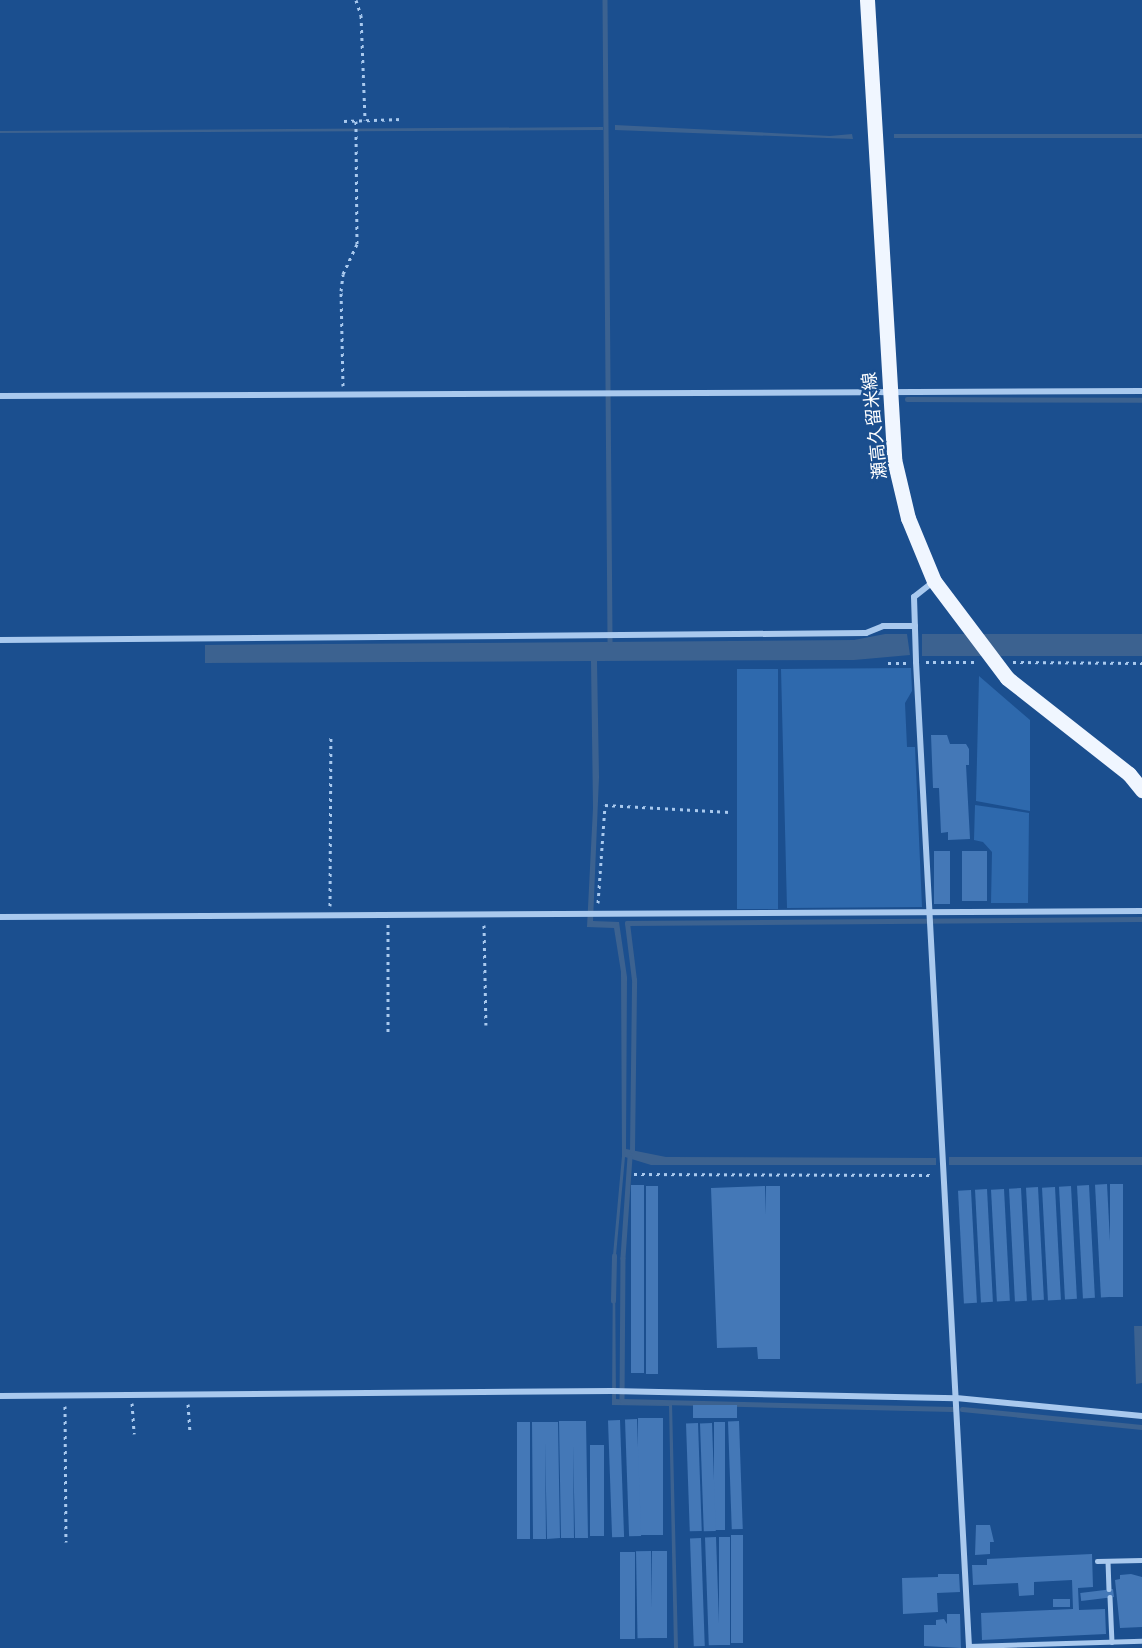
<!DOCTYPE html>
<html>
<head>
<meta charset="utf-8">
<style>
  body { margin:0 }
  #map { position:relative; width:1142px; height:1648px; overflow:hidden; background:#1b4f8f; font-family:Ubuntu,"Noto Sans JP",sans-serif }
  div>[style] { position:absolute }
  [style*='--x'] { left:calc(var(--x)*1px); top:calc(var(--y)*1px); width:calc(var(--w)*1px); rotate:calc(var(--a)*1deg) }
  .green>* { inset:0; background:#2e69ad; transform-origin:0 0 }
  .water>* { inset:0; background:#3c6290; transform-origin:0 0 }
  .stream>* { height:4.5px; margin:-2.25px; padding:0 2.25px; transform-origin:2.25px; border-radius:2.25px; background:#3c6290 }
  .building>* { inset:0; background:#4478b7; transform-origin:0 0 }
  .path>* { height:3px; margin-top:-1.5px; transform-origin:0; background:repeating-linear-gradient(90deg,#a9c9ee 0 3px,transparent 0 7.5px) }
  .service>* { height:4.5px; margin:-2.25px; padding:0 2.25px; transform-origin:2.25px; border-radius:2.25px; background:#a9c9ee }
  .minor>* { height:6px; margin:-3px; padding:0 3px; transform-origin:3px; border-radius:3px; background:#a9c9ee }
  .primary>* { height:15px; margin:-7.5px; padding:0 7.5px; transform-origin:7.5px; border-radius:7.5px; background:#f0f6ff }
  span { translate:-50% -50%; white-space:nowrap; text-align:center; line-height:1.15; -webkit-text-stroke:4.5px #1b4f8f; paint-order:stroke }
  .street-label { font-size:18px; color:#fff }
</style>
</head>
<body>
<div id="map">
  <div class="green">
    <div style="clip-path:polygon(911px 668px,912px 691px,905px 703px,907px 747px,915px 747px,922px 907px,787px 908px,781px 669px)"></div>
    <div style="left:737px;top:669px;width:41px;height:240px"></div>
    <div style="clip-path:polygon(979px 676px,1030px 720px,1030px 811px,976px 801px)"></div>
    <div style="clip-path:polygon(975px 805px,1029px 813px,1028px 903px,991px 903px,992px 852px,983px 842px,974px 840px)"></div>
  </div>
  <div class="water">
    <div style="clip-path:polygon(615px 125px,830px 136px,852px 134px,853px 139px,615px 130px)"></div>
    <div style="clip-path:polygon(603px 127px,603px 130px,0 133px,0 131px)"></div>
    <div style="left:894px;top:134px;width:248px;height:4px"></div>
    <div style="clip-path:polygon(885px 634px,907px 634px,910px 655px,854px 660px,597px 661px,599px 777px,593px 921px,619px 922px,627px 977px,626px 1149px,666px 1157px,936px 1158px,936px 1165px,651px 1165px,625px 1157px,615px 1266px,616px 1399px,672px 1403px,678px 1648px,674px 1648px,669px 1406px,612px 1405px,613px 1255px,622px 1156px,621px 972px,614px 928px,587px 927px,593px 808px,591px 661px,205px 663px,205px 645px,854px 640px)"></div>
    <div style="left:922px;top:634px;width:220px;height:22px"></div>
    <div style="left:949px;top:1157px;width:193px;height:8px"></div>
    <div style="clip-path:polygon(1134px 1326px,1142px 1326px,1142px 1383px,1136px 1384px)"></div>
  </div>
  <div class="stream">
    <div style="--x:605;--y:0;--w:642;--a:89.55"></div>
    <div style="--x:907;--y:399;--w:235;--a:0.2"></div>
    <div style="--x:632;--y:1151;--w:171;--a:-89.3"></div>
    <div style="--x:634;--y:980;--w:57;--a:-97"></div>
    <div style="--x:627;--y:923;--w:515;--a:-0.45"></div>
    <div style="--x:630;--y:1157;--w:101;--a:94"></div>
    <div style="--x:623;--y:1258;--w:143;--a:90.4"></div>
    <div style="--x:622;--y:1401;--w:330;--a:1.4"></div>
    <div style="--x:613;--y:1301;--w:45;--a:-88.7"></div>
    <div style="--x:962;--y:1409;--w:181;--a:5.7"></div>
  </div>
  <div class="building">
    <div style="clip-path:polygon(931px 735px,947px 735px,950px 744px,966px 744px,969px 749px,969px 765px,966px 765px,970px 839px,948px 840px,948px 832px,941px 833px,939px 788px,933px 788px)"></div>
    <div style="left:950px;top:851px;width:53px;height:16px;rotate:90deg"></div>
    <div style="left:987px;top:851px;width:50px;height:25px;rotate:90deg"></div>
    <div style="left:1107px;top:1184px;width:113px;height:12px;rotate:87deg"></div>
    <div style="left:1110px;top:1184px;width:13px;height:113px"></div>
    <div style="left:631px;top:1185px;width:13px;height:188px"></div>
    <div style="left:1089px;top:1185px;width:113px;height:12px;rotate:87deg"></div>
    <div style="left:646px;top:1186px;width:12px;height:188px"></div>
    <div style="clip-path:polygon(765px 1186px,771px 1359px,758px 1359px,757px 1347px,717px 1348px,711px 1188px)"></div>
    <div style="left:766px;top:1186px;width:14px;height:173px"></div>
    <div style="left:1071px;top:1186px;width:113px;height:12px;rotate:87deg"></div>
    <div style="left:1038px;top:1187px;width:113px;height:12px;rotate:87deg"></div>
    <div style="left:1055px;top:1187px;width:113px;height:13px;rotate:87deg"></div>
    <div style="left:1021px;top:1188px;width:113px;height:12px;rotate:87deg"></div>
    <div style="left:987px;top:1189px;width:113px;height:12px;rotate:87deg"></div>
    <div style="left:1004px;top:1189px;width:112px;height:13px;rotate:87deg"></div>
    <div style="left:971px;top:1190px;width:113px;height:13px;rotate:87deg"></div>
    <div style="left:693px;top:1405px;width:44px;height:13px"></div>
    <div style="left:638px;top:1418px;width:25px;height:117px"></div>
    <div style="left:637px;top:1419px;width:117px;height:12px;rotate:88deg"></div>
    <div style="left:620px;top:1420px;width:117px;height:12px;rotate:88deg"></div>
    <div style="clip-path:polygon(559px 1421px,586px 1421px,588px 1538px,575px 1538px,573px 1445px,574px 1538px,561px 1538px)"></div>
    <div style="left:739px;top:1421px;width:108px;height:11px;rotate:88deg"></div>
    <div style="left:517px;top:1422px;width:13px;height:117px"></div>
    <div style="clip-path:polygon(532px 1422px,558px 1422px,560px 1538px,547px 1539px,545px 1442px,546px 1539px,533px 1539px)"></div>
    <div style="left:714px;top:1422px;width:11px;height:108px"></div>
    <div style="left:698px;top:1423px;width:108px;height:12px;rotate:88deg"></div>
    <div style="left:712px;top:1423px;width:108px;height:12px;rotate:88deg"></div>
    <div style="left:590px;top:1445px;width:14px;height:91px"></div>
    <div style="clip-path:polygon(976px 1525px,990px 1525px,994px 1542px,990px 1542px,990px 1554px,975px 1555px)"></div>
    <div style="left:731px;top:1535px;width:12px;height:108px"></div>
    <div style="left:716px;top:1537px;width:108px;height:11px;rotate:88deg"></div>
    <div style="left:719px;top:1537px;width:11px;height:108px"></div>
    <div style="left:701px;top:1538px;width:108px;height:11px;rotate:88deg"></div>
    <div style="left:651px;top:1551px;width:87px;height:15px;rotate:89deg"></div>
    <div style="left:652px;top:1551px;width:15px;height:87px"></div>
    <div style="left:620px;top:1552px;width:15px;height:87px"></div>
    <div style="clip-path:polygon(1092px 1554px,1093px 1587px,1078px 1588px,1079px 1610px,1105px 1609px,1106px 1634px,982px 1640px,981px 1613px,1073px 1609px,1072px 1580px,1034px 1582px,1034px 1595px,1019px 1596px,1018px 1583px,973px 1585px,972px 1565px,987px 1565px,987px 1559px)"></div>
    <div style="clip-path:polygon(938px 1574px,959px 1574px,960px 1592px,937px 1593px,938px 1612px,903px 1614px,902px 1578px,938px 1577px)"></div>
    <div style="clip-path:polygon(1131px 1574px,1142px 1577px,1142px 1627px,1120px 1628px,1115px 1580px,1120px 1579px,1120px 1575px)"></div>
    <div style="left:1113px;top:1589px;width:8px;height:33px;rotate:83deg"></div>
    <div style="left:1053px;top:1599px;width:17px;height:8px"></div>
    <div style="clip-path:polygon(947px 1614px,960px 1614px,961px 1648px,924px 1646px,924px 1625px,936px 1625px,936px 1620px,944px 1619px,947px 1624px)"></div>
  </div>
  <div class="path">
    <div style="--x:356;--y:0;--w:16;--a:72"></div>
    <div style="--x:361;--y:15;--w:105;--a:87.8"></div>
    <div style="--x:344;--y:121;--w:58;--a:-2"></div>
    <div style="--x:343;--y:386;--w:95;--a:-91.2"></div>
    <div style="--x:341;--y:291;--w:17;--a:-83"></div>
    <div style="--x:343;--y:274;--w:33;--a:-65"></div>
    <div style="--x:357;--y:244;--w:123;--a:-90.5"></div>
    <div style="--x:926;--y:662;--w:51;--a:0"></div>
    <div style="--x:1013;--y:662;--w:129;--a:0.4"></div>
    <div style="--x:888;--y:663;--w:20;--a:0"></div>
    <div style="--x:598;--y:903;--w:98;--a:-85.9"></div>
    <div style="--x:605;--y:805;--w:125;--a:3.2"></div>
    <div style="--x:330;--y:906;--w:169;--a:-89.7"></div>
    <div style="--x:388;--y:924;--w:109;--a:90"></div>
    <div style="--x:484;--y:925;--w:100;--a:88.9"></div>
    <div style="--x:634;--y:1174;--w:299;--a:0.2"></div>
    <div style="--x:132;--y:1403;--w:31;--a:86"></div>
    <div style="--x:188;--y:1404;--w:28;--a:86"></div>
    <div style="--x:65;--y:1406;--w:136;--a:89.6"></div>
  </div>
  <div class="service">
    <div style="--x:1097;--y:1561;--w:45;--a:-1.3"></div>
    <div style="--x:1108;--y:1561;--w:28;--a:88"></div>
    <div style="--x:1110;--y:1597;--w:45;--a:87.5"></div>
    <div style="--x:969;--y:1646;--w:173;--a:-1.7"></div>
  </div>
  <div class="minor">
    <div style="--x:0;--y:396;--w:1142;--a:-0.25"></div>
    <div style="--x:933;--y:582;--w:24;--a:142"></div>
    <div style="--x:914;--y:597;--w:65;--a:88.2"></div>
    <div style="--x:916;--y:662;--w:987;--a:86.92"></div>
    <div style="--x:0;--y:640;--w:866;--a:-0.46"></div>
    <div style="--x:866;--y:633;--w:18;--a:-22"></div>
    <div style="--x:883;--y:626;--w:32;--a:0"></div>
    <div style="--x:0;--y:917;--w:1142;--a:-0.3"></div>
    <div style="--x:0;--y:1396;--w:612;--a:-0.47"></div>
    <div style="--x:612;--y:1391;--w:344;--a:1.2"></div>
    <div style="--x:956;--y:1398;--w:187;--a:5.5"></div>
  </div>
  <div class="primary">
    <div style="--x:867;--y:0;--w:460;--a:86.6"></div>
    <div style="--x:894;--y:459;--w:61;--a:76.7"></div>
    <div style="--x:908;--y:518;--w:68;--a:67.6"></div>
    <div style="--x:934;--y:581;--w:121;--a:53"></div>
    <div style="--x:1007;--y:678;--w:155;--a:38.2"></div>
    <div style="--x:1129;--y:774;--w:21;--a:51"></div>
  </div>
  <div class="street-label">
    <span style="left:874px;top:426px;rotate:-96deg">瀬高久留米線</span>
  </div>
</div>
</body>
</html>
